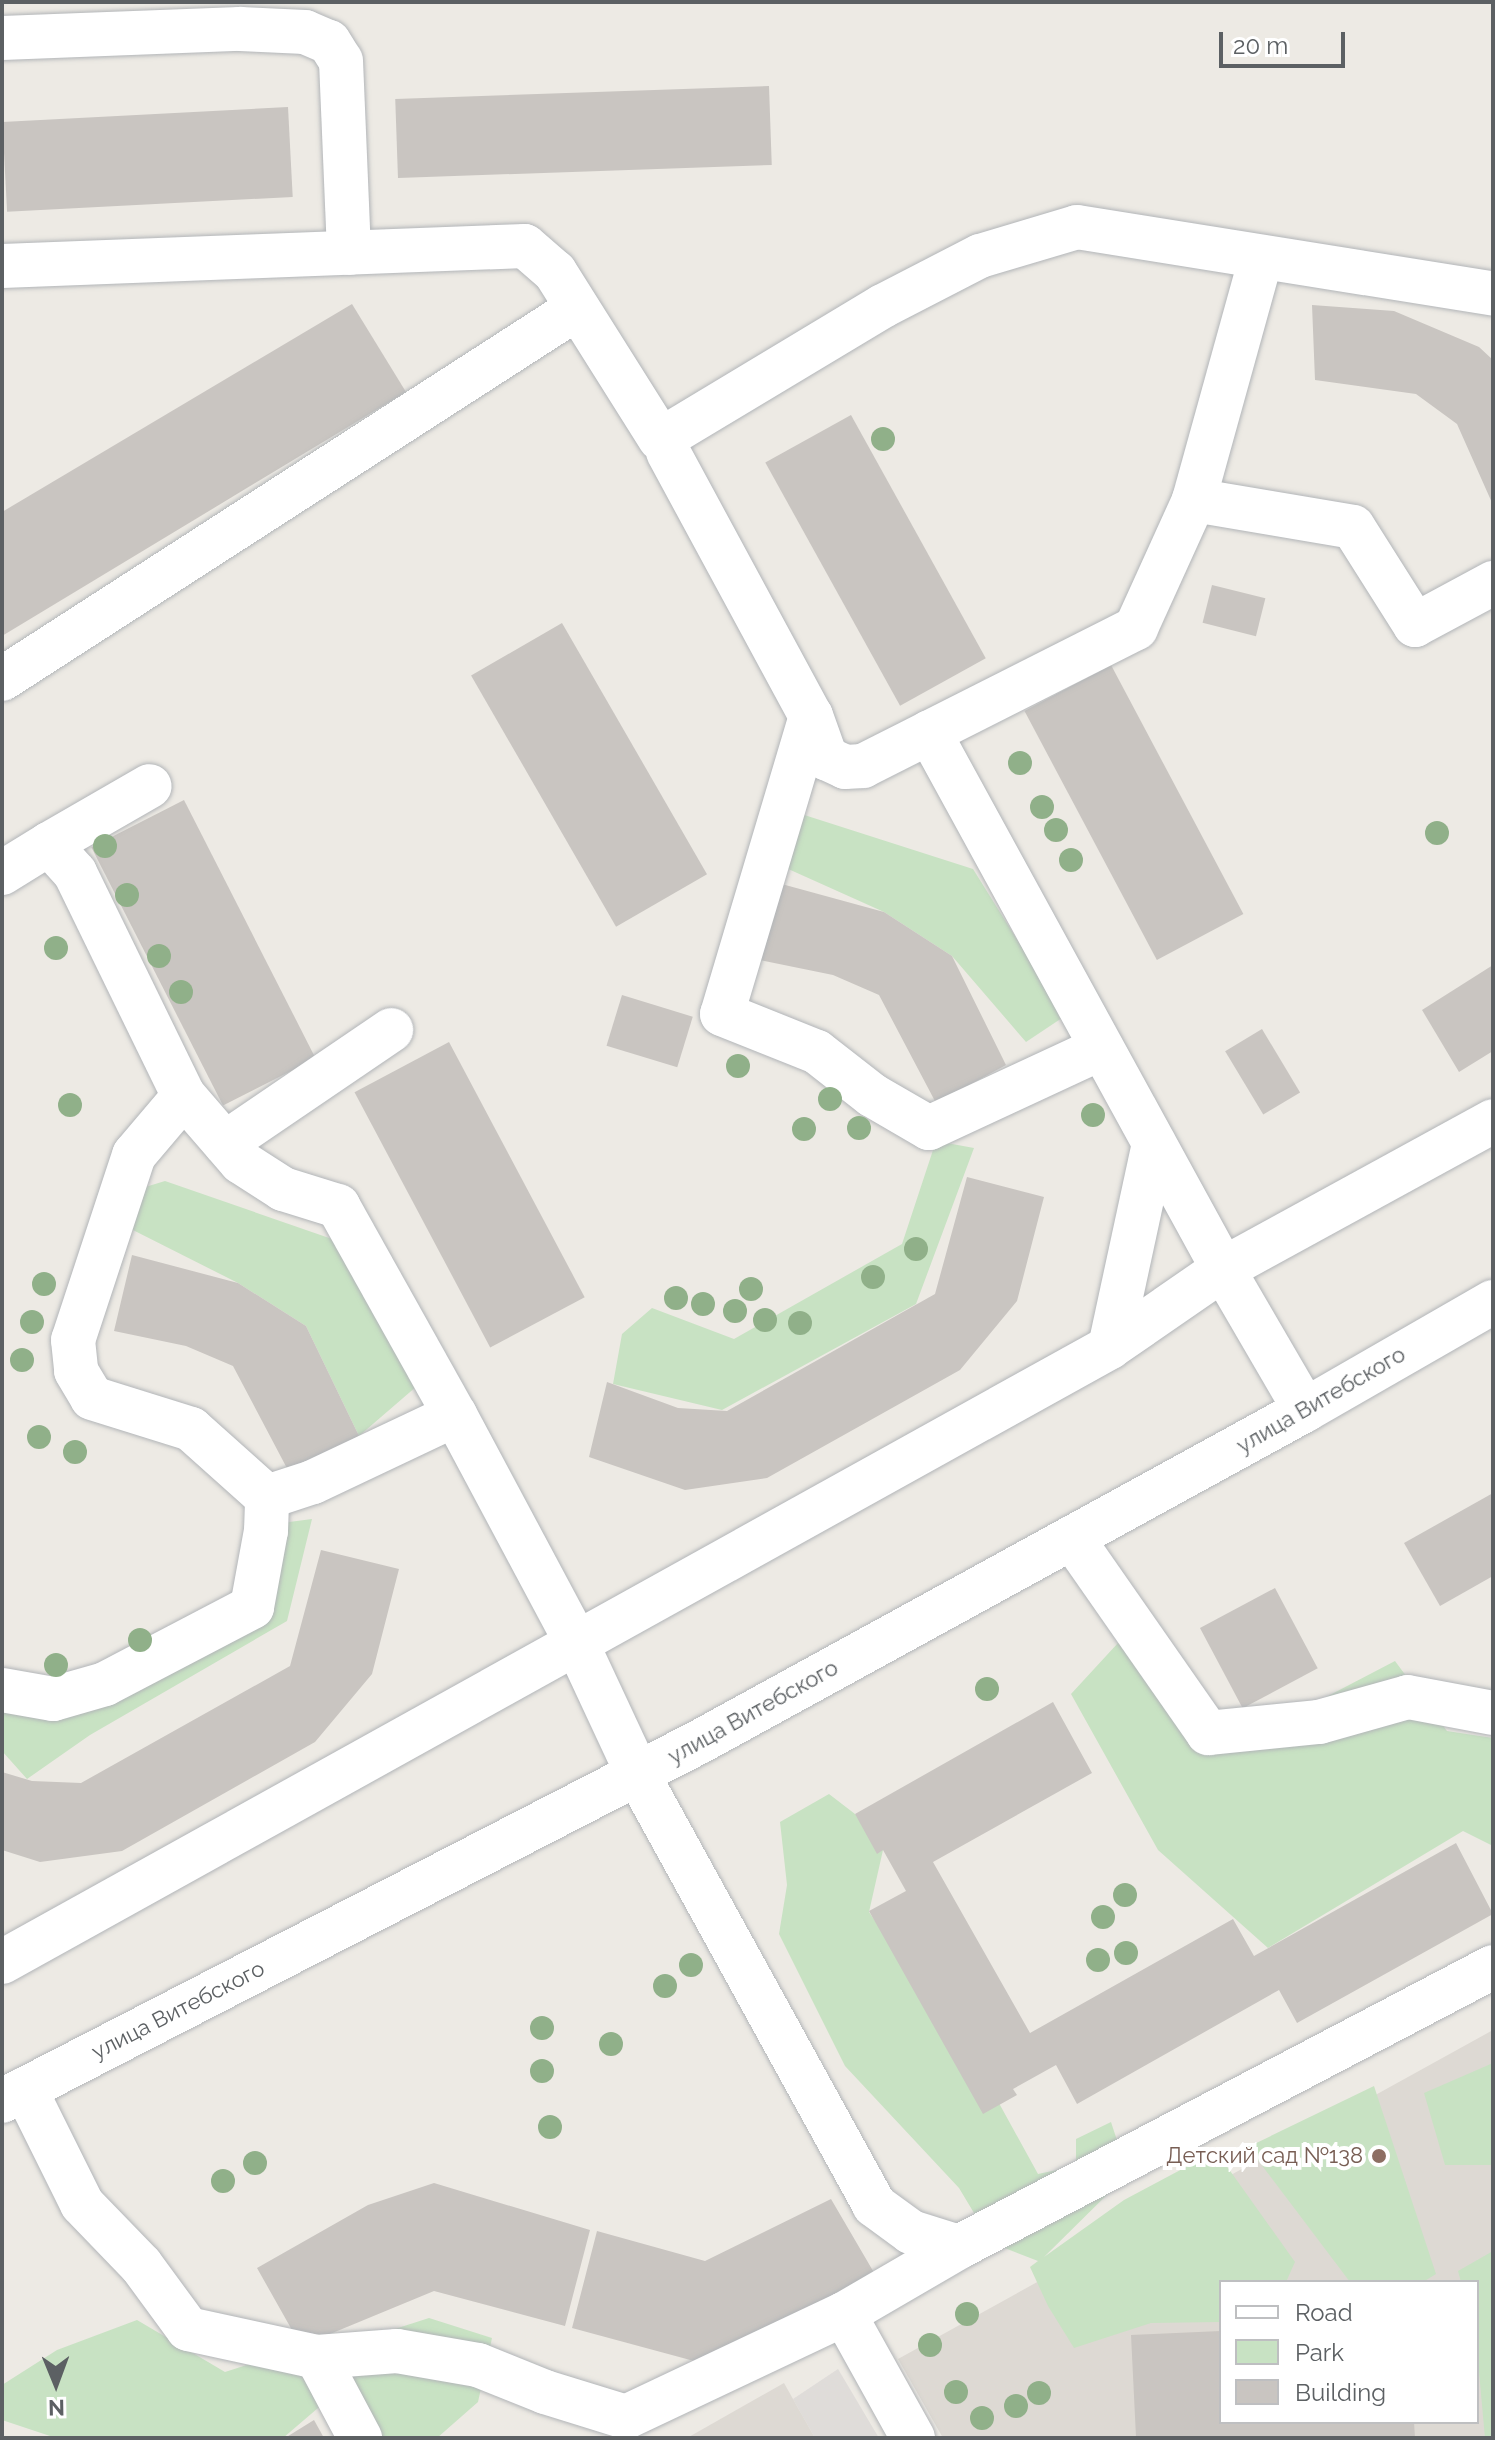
<!DOCTYPE html>
<html>
<head>
<meta charset="utf-8">
<style>
  body { margin:0 }
  #map { position:relative; width:1495px; height:2440px; overflow:hidden; background:#edeae4; font-family:Raleway,sans-serif }
  div>[style] { position:absolute }
  [style*='--x'] { left:calc(var(--x)*1px); top:calc(var(--y)*1px); width:calc(var(--w)*1px); rotate:calc(var(--a)*1deg) }
  .industrial>* { inset:0; background:#dfdcd9 }
  .education>* { inset:0; background:#ddd9d3 }
  .green>* { inset:0; background:#c8e2c3 }
  .building>* { inset:0; background:#c9c5c1; transform-origin:0 0 }
  .roads { filter:drop-shadow(0 0 2px #b2b5b8) drop-shadow(0 0 2px #b2b5b8) }
  .minor>* { height:44px; margin:-22px; padding:0 22px; transform-origin:22px; border-radius:22px; background:#fff }
  .trees>* { width:24px; height:24px; margin:-12px; border-radius:50%; background:#90b089 }
  .dots>* { width:22px; height:22px; translate:-50% -50%; box-sizing:border-box; border:4px solid #fff; border-radius:50% }
  span { translate:-50% -50%; white-space:nowrap; text-align:center; line-height:1.15; -webkit-text-stroke:8px #fff; paint-order:stroke }
  .street-label { font-size:22px; color:#5c6063 }
  .education-label { font-size:22px; color:#785e54 }
  .right { translate:-100% -50%; text-align:right }
  .frame { position:absolute; inset:0; border:4px solid #5c6063; pointer-events:none }
  .legend { position:absolute; left:1219px; top:2280px; width:260px; height:144px; box-sizing:border-box; background:#fff; border:2px solid #bebfc1; margin:0; padding:10px 14px; list-style:none; font-size:24px; color:#5c6063 }
  .legend li { display:flex; align-items:center; gap:16px; height:40px }
  .legend b { width:40px; border:2px solid #bebfc1 }
  .north { position:absolute; left:16px; top:2344px; width:80px; height:80px; -webkit-text-stroke:6px #fff; paint-order:stroke; rotate:179deg; font-size:22px; font-weight:700; line-height:32px; text-align:center; color:#5c6063 }
  .north::after { content:''; display:block; margin:auto; width:28px; height:36px; background:#5c6063; clip-path:polygon(50% 0,100% 100%,50% 72%,0 100%) }
  .scale { position:absolute; left:1219px; top:32px; width:126px; height:36px; box-sizing:border-box; border:4px solid #5c6063; border-top:0; padding-left:10px; font-size:24px; line-height:28px; white-space:nowrap; color:#5c6063; -webkit-text-stroke:6px #fff; paint-order:stroke }
</style>
</head>
<body>
<div id="map">
  <div class="industrial">
    <div style="clip-path:polygon(838px 2369px,879px 2438px,815px 2438px,793px 2399px)"></div>
  </div>
  <div class="education">
    <div style="clip-path:polygon(evenodd,1493px 2030px,1493px 2438px,943px 2438px,898px 2359px,1493px 2030px,1221px 2282px,1477px 2282px,1477px 2422px,1221px 2422px,1221px 2282px)"></div>
    <div style="clip-path:polygon(784px 2383px,815px 2438px,687px 2438px)"></div>
  </div>
  <div class="green">
    <div style="clip-path:polygon(795px 812px,973px 869px,1065px 1016px,1026px 1042px,952px 956px,884px 912px,786px 868px)"></div>
    <div style="clip-path:polygon(936px 1141px,974px 1148px,916px 1304px,722px 1410px,613px 1384px,622px 1334px,652px 1308px,734px 1339px,902px 1244px)"></div>
    <div style="clip-path:polygon(165px 1181px,332px 1239px,417px 1386px,359px 1436px,306px 1326px,238px 1283px,119px 1223px,129px 1192px)"></div>
    <div style="clip-path:polygon(312px 1519px,287px 1621px,90px 1735px,27px 1779px,2px 1751px,2px 1694px,248px 1616px,274px 1524px)"></div>
    <div style="clip-path:polygon(1141px 1618px,1238px 1743px,1395px 1661px,1447px 1731px,1493px 1738px,1493px 1846px,1463px 1831px,1268px 1948px,1158px 1850px,1071px 1694px)"></div>
    <div style="clip-path:polygon(829px 1794px,855px 1814px,883px 1850px,869px 1912px,1000px 2105px,1038px 2174px,1076px 2166px,1076px 2139px,1111px 2122px,1128px 2174px,1044px 2257px,1124px 2200px,1216px 2151px,1295px 2262px,1286px 2282px,1221px 2282px,1221px 2322px,1151px 2323px,1074px 2348px,1048px 2306px,1030px 2267px,1038px 2261px,992px 2243px,959px 2188px,845px 2066px,779px 1934px,787px 1885px,780px 1822px)"></div>
    <div style="clip-path:polygon(1493px 2063px,1493px 2165px,1445px 2165px,1424px 2093px)"></div>
    <div style="clip-path:polygon(1374px 2086px,1436px 2274px,1423px 2282px,1350px 2282px,1248px 2147px)"></div>
    <div style="clip-path:polygon(1493px 2251px,1493px 2438px,1485px 2438px,1477px 2350px,1477px 2282px,1461px 2282px,1458px 2271px)"></div>
    <div style="clip-path:polygon(429px 2318px,492px 2338px,478px 2402px,437px 2438px,358px 2438px,325px 2402px,283px 2438px,56px 2438px,2px 2420px,2px 2385px,57px 2350px,137px 2320px,225px 2372px,281px 2354px,308px 2383px,314px 2355px)"></div>
  </div>
  <div class="building">
    <div style="left:769px;top:86px;width:79px;height:374px;rotate:88deg"></div>
    <div style="left:288px;top:107px;width:90px;height:286px;rotate:87deg"></div>
    <div style="clip-path:polygon(352px 304px,406px 392px,2px 636px,2px 512px)"></div>
    <div style="clip-path:polygon(1312px 305px,1394px 311px,1479px 347px,1493px 360px,1493px 505px,1457px 424px,1416px 394px,1315px 380px)"></div>
    <div style="left:851px;top:415px;width:278px;height:98px;rotate:61deg"></div>
    <div style="left:1212px;top:585px;width:55px;height:39px;rotate:14deg"></div>
    <div style="left:562px;top:623px;width:290px;height:105px;rotate:60deg"></div>
    <div style="left:1111px;top:665px;width:282px;height:98px;rotate:62deg"></div>
    <div style="left:184px;top:800px;width:290px;height:104px;rotate:63deg"></div>
    <div style="clip-path:polygon(778px 883px,884px 912px,952px 956px,1006px 1065px,936px 1103px,879px 995px,833px 975px,760px 960px)"></div>
    <div style="clip-path:polygon(1493px 965px,1493px 1051px,1459px 1072px,1422px 1010px)"></div>
    <div style="left:622px;top:995px;width:74px;height:53px;rotate:17deg"></div>
    <div style="left:1262px;top:1029px;width:74px;height:43px;rotate:59deg"></div>
    <div style="left:449px;top:1042px;width:289px;height:107px;rotate:62deg"></div>
    <div style="clip-path:polygon(967px 1177px,1044px 1197px,1017px 1301px,960px 1370px,767px 1478px,685px 1490px,589px 1457px,607px 1382px,678px 1408px,727px 1411px,935px 1294px)"></div>
    <div style="clip-path:polygon(132px 1255px,238px 1283px,306px 1326px,359px 1436px,290px 1474px,233px 1366px,186px 1346px,114px 1331px)"></div>
    <div style="clip-path:polygon(1493px 1493px,1493px 1576px,1440px 1606px,1404px 1543px)"></div>
    <div style="clip-path:polygon(321px 1550px,399px 1569px,372px 1674px,315px 1742px,122px 1851px,40px 1862px,2px 1850px,2px 1772px,32px 1781px,81px 1783px,290px 1666px)"></div>
    <div style="left:1275px;top:1588px;width:91px;height:85px;rotate:62deg"></div>
    <div style="clip-path:polygon(1053px 1702px,1092px 1773px,933px 1862px,1030px 2033px,1233px 1919px,1254px 1956px,1456px 1843px,1493px 1914px,1297px 2023px,1279px 1990px,1077px 2104px,1056px 2065px,1013px 2089px,1017px 2095px,983px 2114px,869px 1911px,906px 1891px,883px 1850px,877px 1854px,855px 1814px)"></div>
    <div style="clip-path:polygon(434px 2183px,590px 2230px,565px 2326px,434px 2291px,301px 2346px,257px 2268px,368px 2205px)"></div>
    <div style="clip-path:polygon(831px 2199px,883px 2288px,694px 2361px,572px 2328px,597px 2231px,705px 2261px)"></div>
    <div style="clip-path:polygon(1221px 2331px,1221px 2422px,1414px 2422px,1415px 2438px,1136px 2437px,1131px 2335px)"></div>
    <div style="clip-path:polygon(314px 2420px,324px 2438px,285px 2438px)"></div>
  </div>
  <div class="roads">
    <div class="minor">
      <div style="--x:2;--y:38;--w:238;--a:-2.2"></div>
      <div style="--x:240;--y:29;--w:65;--a:2.6"></div>
      <div style="--x:305;--y:32;--w:26;--a:23"></div>
      <div style="--x:329;--y:42;--w:22;--a:58"></div>
      <div style="--x:341;--y:61;--w:192;--a:87.6"></div>
      <div style="--x:1261;--y:258;--w:251;--a:105.5"></div>
      <div style="--x:1194;--y:500;--w:161;--a:9.6"></div>
      <div style="--x:1353;--y:527;--w:116;--a:57.7"></div>
      <div style="--x:1415;--y:625;--w:89;--a:-28.3"></div>
      <div style="--x:2;--y:266;--w:523;--a:-2.19"></div>
      <div style="--x:525;--y:246;--w:40;--a:41"></div>
      <div style="--x:555;--y:272;--w:197;--a:57.8"></div>
      <div style="--x:680;--y:428;--w:237;--a:-31"></div>
      <div style="--x:883;--y:306;--w:109;--a:-27.3"></div>
      <div style="--x:980;--y:256;--w:101;--a:-16.6"></div>
      <div style="--x:1077;--y:227;--w:421;--a:9.1"></div>
      <div style="--x:668;--y:452;--w:300;--a:61.6"></div>
      <div style="--x:811;--y:716;--w:45;--a:70.3"></div>
      <div style="--x:826;--y:758;--w:21;--a:25"></div>
      <div style="--x:845;--y:767;--w:18;--a:-3"></div>
      <div style="--x:863;--y:766;--w:306;--a:-26.8"></div>
      <div style="--x:1136;--y:628;--w:141;--a:-65.6"></div>
      <div style="--x:2;--y:679;--w:683;--a:-32.81"></div>
      <div style="--x:811;--y:716;--w:311;--a:106.6"></div>
      <div style="--x:722;--y:1014;--w:102;--a:21.8"></div>
      <div style="--x:817;--y:1052;--w:70;--a:38"></div>
      <div style="--x:872;--y:1095;--w:66;--a:30.1"></div>
      <div style="--x:929;--y:1128;--w:190;--a:-24.9"></div>
      <div style="--x:49;--y:844;--w:116;--a:-29.9"></div>
      <div style="--x:2;--y:873;--w:55;--a:-31.7"></div>
      <div style="--x:49;--y:844;--w:39;--a:48"></div>
      <div style="--x:75;--y:873;--w:248;--a:64"></div>
      <div style="--x:184;--y:1096;--w:87;--a:49.2"></div>
      <div style="--x:241;--y:1162;--w:50;--a:32.7"></div>
      <div style="--x:283;--y:1189;--w:58;--a:17.2"></div>
      <div style="--x:338;--y:1206;--w:240;--a:60.8"></div>
      <div style="--x:455;--y:1415;--w:257;--a:61.9"></div>
      <div style="--x:576;--y:1642;--w:147;--a:65"></div>
      <div style="--x:638;--y:1775;--w:491;--a:61.2"></div>
      <div style="--x:874;--y:2205;--w:46;--a:36.1"></div>
      <div style="--x:911;--y:2232;--w:50;--a:17.4"></div>
      <div style="--x:184;--y:1096;--w:77;--a:130.3"></div>
      <div style="--x:134;--y:1155;--w:195;--a:108.2"></div>
      <div style="--x:73;--y:1340;--w:31;--a:84"></div>
      <div style="--x:76;--y:1371;--w:31;--a:59"></div>
      <div style="--x:92;--y:1398;--w:104;--a:17.4"></div>
      <div style="--x:191;--y:1429;--w:102;--a:41.8"></div>
      <div style="--x:267;--y:1497;--w:48;--a:-18.1"></div>
      <div style="--x:313;--y:1482;--w:157;--a:-25.3"></div>
      <div style="--x:225;--y:1143;--w:201;--a:-34.2"></div>
      <div style="--x:1110;--y:1347;--w:208;--a:-77.8"></div>
      <div style="--x:1305;--y:1410;--w:163;--a:-120.2"></div>
      <div style="--x:1223;--y:1269;--w:308;--a:-28.7"></div>
      <div style="--x:1072;--y:1538;--w:238;--a:55.1"></div>
      <div style="--x:1208;--y:1733;--w:112;--a:-5.7"></div>
      <div style="--x:1319;--y:1722;--w:92;--a:-15.7"></div>
      <div style="--x:1408;--y:1697;--w:86;--a:10.7"></div>
      <div style="--x:2;--y:1690;--w:52;--a:10"></div>
      <div style="--x:53;--y:1699;--w:54;--a:-16.1"></div>
      <div style="--x:105;--y:1684;--w:166;--a:-27.6"></div>
      <div style="--x:252;--y:1607;--w:77;--a:-79.6"></div>
      <div style="--x:266;--y:1531;--w:34;--a:-88"></div>
      <div style="--x:2;--y:1962;--w:1267;--a:-29.03"></div>
      <div style="--x:1110;--y:1347;--w:137;--a:-34.6"></div>
      <div style="--x:1223;--y:1269;--w:612;--a:-118.7"></div>
      <div style="--x:25;--y:2089;--w:128;--a:63.6"></div>
      <div style="--x:82;--y:2204;--w:85;--a:46"></div>
      <div style="--x:141;--y:2265;--w:79;--a:53.7"></div>
      <div style="--x:188;--y:2329;--w:132;--a:12.2"></div>
      <div style="--x:317;--y:2357;--w:92;--a:62"></div>
      <div style="--x:2;--y:2101;--w:786;--a:-27.25"></div>
      <div style="--x:701;--y:1741;--w:689;--a:-28.72"></div>
      <div style="--x:1305;--y:1410;--w:217;--a:-29.9"></div>
      <div style="--x:317;--y:2357;--w:80;--a:-4.3"></div>
      <div style="--x:397;--y:2351;--w:82;--a:9.8"></div>
      <div style="--x:478;--y:2365;--w:72;--a:21.9"></div>
      <div style="--x:545;--y:2392;--w:85;--a:17.2"></div>
      <div style="--x:626;--y:2417;--w:241;--a:-25.3"></div>
      <div style="--x:913;--y:2438;--w:142;--a:-119.1"></div>
      <div style="--x:844;--y:2314;--w:133;--a:-30.2"></div>
      <div style="--x:959;--y:2247;--w:603;--a:-27.67"></div>
    </div>
  </div>
  <div class="trees">
    <div style="left:883px;top:439px"></div>
    <div style="left:1020px;top:763px"></div>
    <div style="left:1042px;top:807px"></div>
    <div style="left:1056px;top:830px"></div>
    <div style="left:1437px;top:833px"></div>
    <div style="left:105px;top:846px"></div>
    <div style="left:1071px;top:860px"></div>
    <div style="left:127px;top:895px"></div>
    <div style="left:56px;top:948px"></div>
    <div style="left:159px;top:956px"></div>
    <div style="left:181px;top:992px"></div>
    <div style="left:738px;top:1066px"></div>
    <div style="left:830px;top:1099px"></div>
    <div style="left:70px;top:1105px"></div>
    <div style="left:1093px;top:1115px"></div>
    <div style="left:859px;top:1128px"></div>
    <div style="left:804px;top:1129px"></div>
    <div style="left:916px;top:1249px"></div>
    <div style="left:873px;top:1277px"></div>
    <div style="left:44px;top:1284px"></div>
    <div style="left:751px;top:1289px"></div>
    <div style="left:676px;top:1298px"></div>
    <div style="left:703px;top:1304px"></div>
    <div style="left:735px;top:1311px"></div>
    <div style="left:765px;top:1320px"></div>
    <div style="left:32px;top:1322px"></div>
    <div style="left:800px;top:1323px"></div>
    <div style="left:22px;top:1360px"></div>
    <div style="left:39px;top:1437px"></div>
    <div style="left:75px;top:1452px"></div>
    <div style="left:140px;top:1640px"></div>
    <div style="left:56px;top:1665px"></div>
    <div style="left:987px;top:1689px"></div>
    <div style="left:1125px;top:1895px"></div>
    <div style="left:1103px;top:1917px"></div>
    <div style="left:1126px;top:1953px"></div>
    <div style="left:1098px;top:1960px"></div>
    <div style="left:691px;top:1965px"></div>
    <div style="left:665px;top:1986px"></div>
    <div style="left:542px;top:2028px"></div>
    <div style="left:611px;top:2044px"></div>
    <div style="left:542px;top:2071px"></div>
    <div style="left:550px;top:2127px"></div>
    <div style="left:255px;top:2163px"></div>
    <div style="left:223px;top:2181px"></div>
    <div style="left:967px;top:2314px"></div>
    <div style="left:930px;top:2345px"></div>
    <div style="left:956px;top:2392px"></div>
    <div style="left:1039px;top:2393px"></div>
    <div style="left:1016px;top:2406px"></div>
    <div style="left:982px;top:2418px"></div>
  </div>
  <div class="dots">
    <div style="left:1379px;top:2156px;background:#8d6e63"></div>
  </div>
  <div class="street-label">
    <span style="left:1321px;top:1400px;rotate:-30deg">улица Витебского</span>
    <span style="left:753px;top:1712px;rotate:-29deg">улица Витебского</span>
    <span style="left:178px;top:2010px;rotate:-27deg">улица Витебского</span>
  </div>
  <div class="education-label">
    <span class="right" style="left:1363px;top:2156px">Детский сад №138</span>
  </div>
  <div class="frame"></div>
  <ul class="legend">
  <li><b style="height:10px;background:#fff"></b>Road</li>
  <li><b style="height:22px;background:#c8e2c3"></b>Park</li>
  <li><b style="height:22px;background:#c9c5c1"></b>Building</li>
  </ul>
  <div class="north">N</div>
  <div class="scale">20 m</div>
</div>
</body>
</html>
